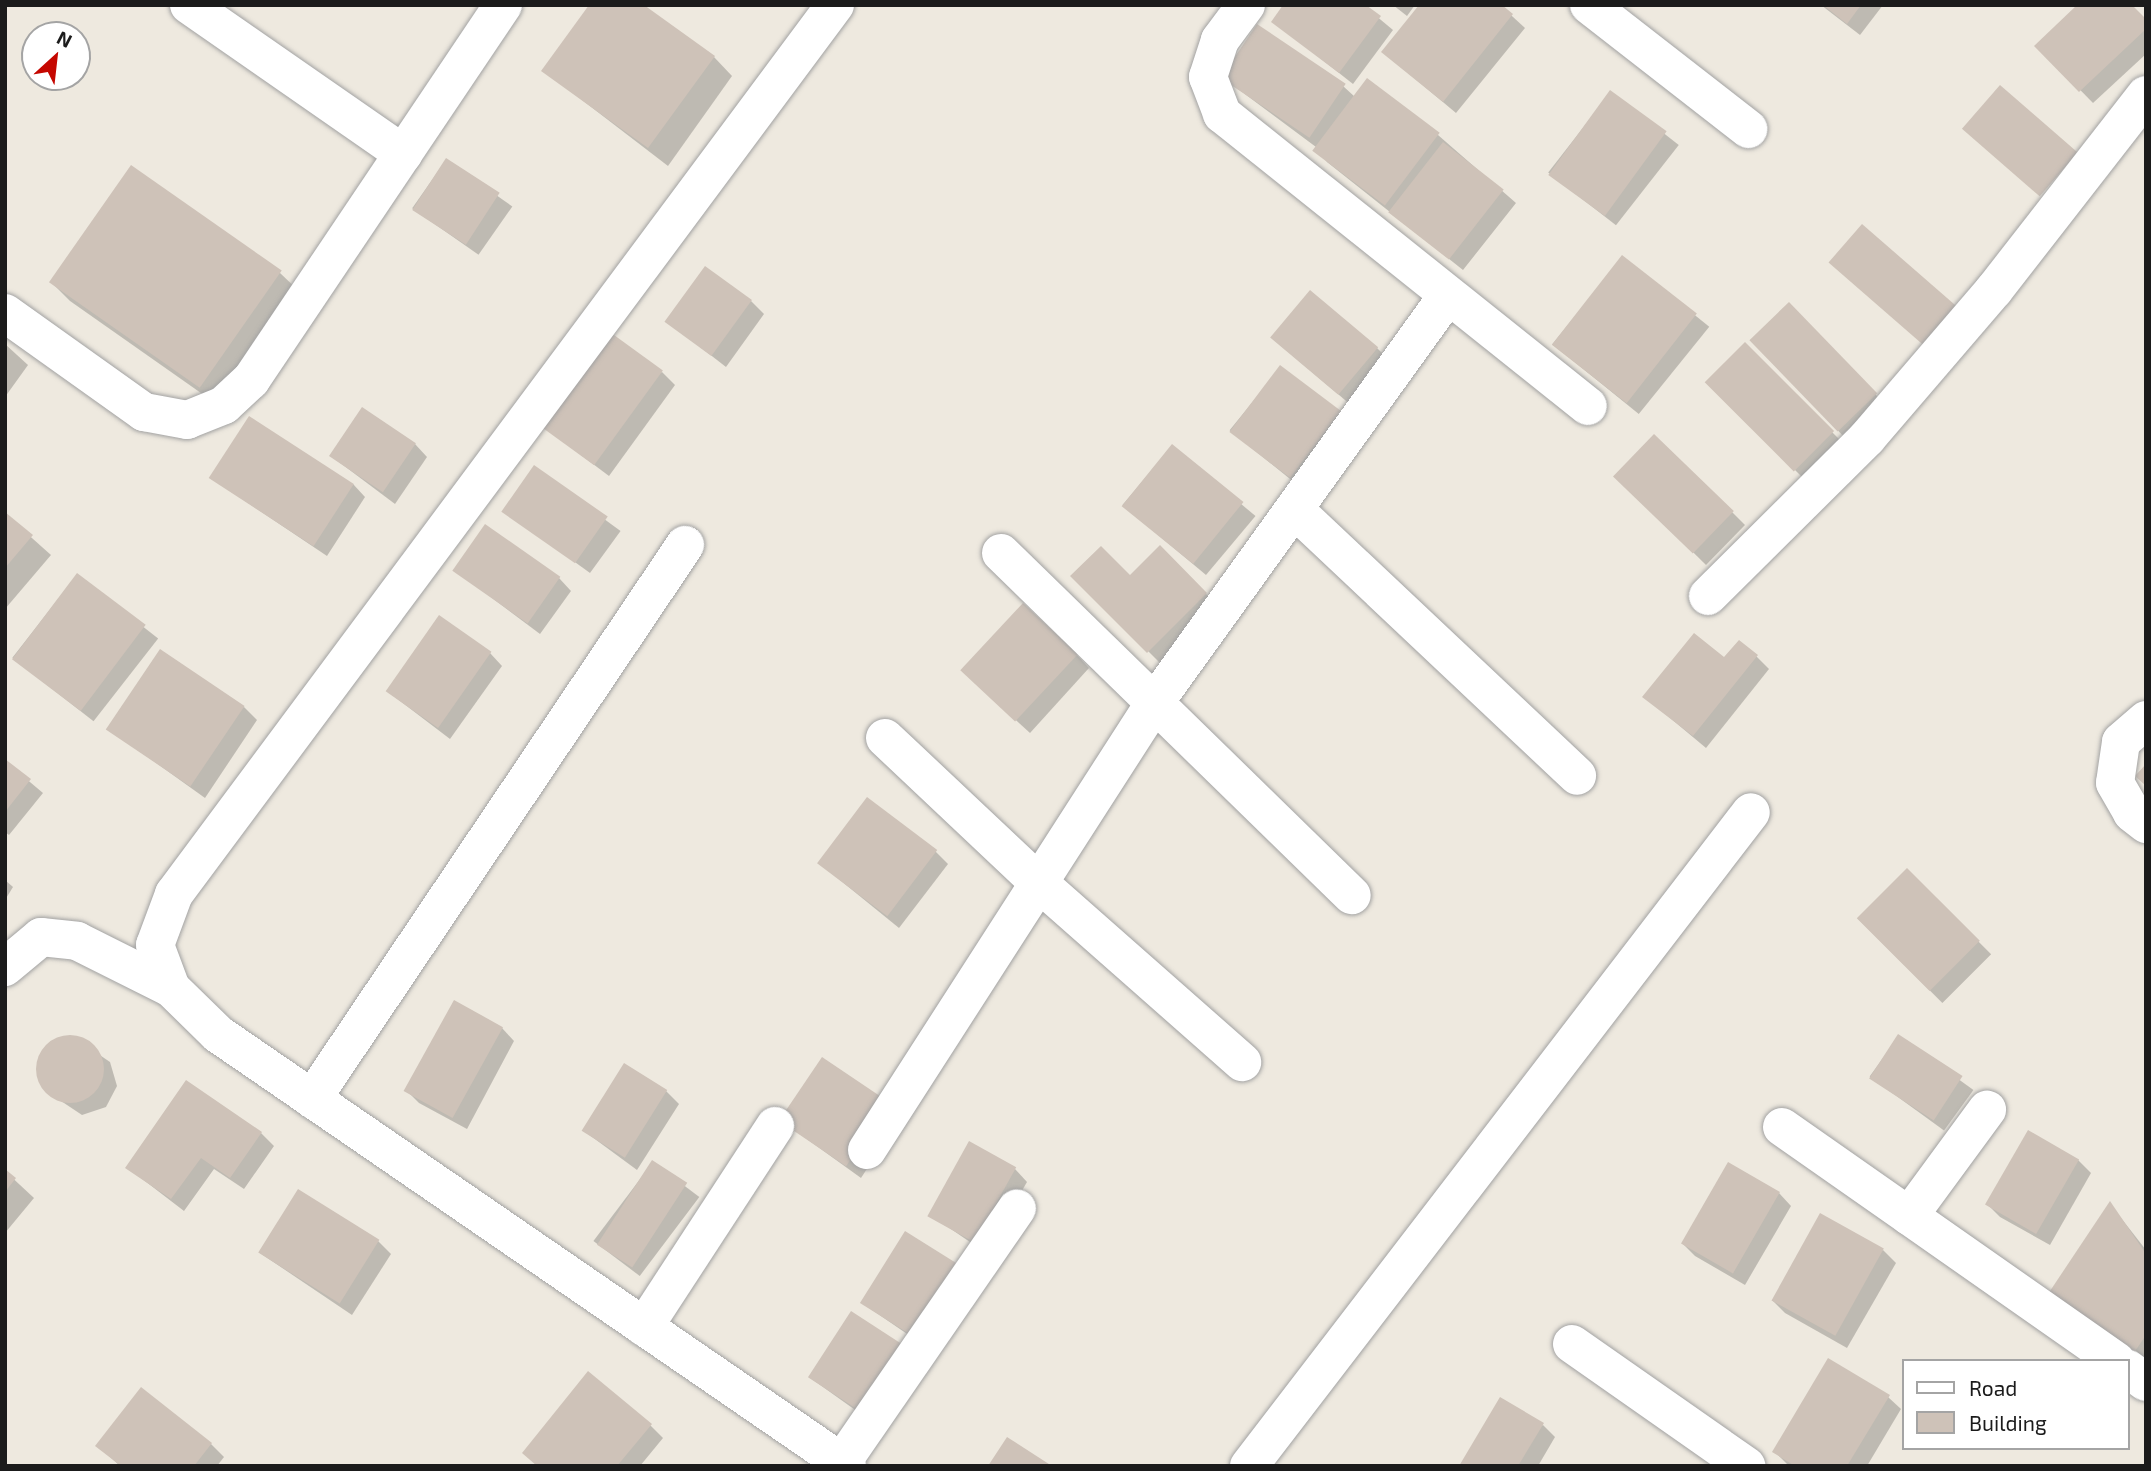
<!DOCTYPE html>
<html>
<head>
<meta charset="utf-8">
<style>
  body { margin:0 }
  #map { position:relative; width:2151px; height:1471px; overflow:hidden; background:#eee9df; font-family:"Exo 2",sans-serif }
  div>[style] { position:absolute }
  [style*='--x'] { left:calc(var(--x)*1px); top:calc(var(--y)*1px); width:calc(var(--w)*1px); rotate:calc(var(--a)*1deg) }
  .shadow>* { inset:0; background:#0003; transform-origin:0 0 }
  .building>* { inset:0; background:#cec2b8; transform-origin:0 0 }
  .round { border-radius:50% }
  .roads { filter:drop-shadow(0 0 2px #a2a2a2) drop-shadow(0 0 2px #a2a2a2) }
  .minor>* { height:38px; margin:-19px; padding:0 19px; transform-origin:19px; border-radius:19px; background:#fff }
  span { translate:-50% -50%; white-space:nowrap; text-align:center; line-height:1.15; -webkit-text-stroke:5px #fff; paint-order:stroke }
  .frame { position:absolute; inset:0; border:7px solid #1b1b1b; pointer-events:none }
  .legend { position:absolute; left:1902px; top:1359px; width:228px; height:91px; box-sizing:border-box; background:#fff; border:2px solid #a4a4a4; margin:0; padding:9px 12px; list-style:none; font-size:21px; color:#1b1b1b }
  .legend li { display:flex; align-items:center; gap:14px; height:35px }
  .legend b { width:35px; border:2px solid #a4a4a4 }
  .north { position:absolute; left:21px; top:21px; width:70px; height:70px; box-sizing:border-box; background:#fff; border:2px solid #a4a4a4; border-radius:50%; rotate:27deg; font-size:19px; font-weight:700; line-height:28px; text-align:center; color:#1b1b1b }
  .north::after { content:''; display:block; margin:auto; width:24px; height:32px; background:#c50700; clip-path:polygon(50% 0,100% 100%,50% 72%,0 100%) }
</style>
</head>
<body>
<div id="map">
  <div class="shadow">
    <div style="clip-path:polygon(1363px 5px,1393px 30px,1353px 84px,1273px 21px)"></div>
    <div style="clip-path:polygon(1393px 5px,1415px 5px,1407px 16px)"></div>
    <div style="clip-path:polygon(1500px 5px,1525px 28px,1456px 113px,1383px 52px)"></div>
    <div style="clip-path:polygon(1821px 5px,1883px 5px,1860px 35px)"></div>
    <div style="clip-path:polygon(2146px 21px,2146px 54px,2093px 103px,2037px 46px)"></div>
    <div style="clip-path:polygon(714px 57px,732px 76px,668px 166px,543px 70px)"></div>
    <div style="clip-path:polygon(1222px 77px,1343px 86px,1355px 97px,1438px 135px,1516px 203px,1463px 270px,1327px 162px,1316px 147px)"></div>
    <div style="left:1611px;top:92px;width:86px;height:102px;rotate:38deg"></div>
    <div style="left:446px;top:160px;width:81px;height:59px;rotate:35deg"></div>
    <div style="clip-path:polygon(132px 168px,280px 273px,299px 291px,218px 405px,70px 301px,51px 282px)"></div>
    <div style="left:1623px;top:257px;width:111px;height:112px;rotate:39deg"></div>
    <div style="clip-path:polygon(751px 301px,764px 314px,726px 367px,668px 322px)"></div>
    <div style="left:1789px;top:305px;width:143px;height:52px;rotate:46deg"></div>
    <div style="clip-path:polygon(1272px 338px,1377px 348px,1390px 361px,1352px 406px)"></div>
    <div style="clip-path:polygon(5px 344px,28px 365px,5px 397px)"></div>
    <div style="left:1745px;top:345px;width:141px;height:53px;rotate:45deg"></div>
    <div style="left:1280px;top:368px;width:92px;height:80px;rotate:39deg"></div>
    <div style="clip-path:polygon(662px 372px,675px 385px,609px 476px,537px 422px)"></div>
    <div style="clip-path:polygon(415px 444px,427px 457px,395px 504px,331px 456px)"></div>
    <div style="left:1172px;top:446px;width:109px;height:77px;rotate:40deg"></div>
    <div style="left:534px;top:468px;width:107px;height:52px;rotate:36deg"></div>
    <div style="clip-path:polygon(1616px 476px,1732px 512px,1745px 525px,1706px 565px)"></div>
    <div style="clip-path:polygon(211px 478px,353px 484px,365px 497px,327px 556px)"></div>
    <div style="clip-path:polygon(5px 514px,51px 555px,5px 609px)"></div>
    <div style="clip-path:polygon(1160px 547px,1219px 607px,1161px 664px,1073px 576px,1130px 577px)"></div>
    <div style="clip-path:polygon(455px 570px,559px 578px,571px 591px,540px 634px)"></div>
    <div style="left:77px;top:575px;width:103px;height:105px;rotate:38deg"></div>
    <div style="clip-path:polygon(490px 653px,502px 666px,450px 739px,387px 691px)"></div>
    <div style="clip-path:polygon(1077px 655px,1089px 668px,1030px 733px,975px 683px)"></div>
    <div style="clip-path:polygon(1756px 656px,1769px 669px,1706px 748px,1645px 697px)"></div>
    <div style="clip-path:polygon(244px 707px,257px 720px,205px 798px,109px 729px)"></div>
    <div style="clip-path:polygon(5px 761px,43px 793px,9px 835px,5px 832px)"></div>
    <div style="clip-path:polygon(935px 851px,948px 864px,899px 928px,819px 863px)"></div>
    <div style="left:1907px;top:870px;width:119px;height:69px;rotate:45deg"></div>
    <div style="clip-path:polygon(5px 880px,13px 887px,5px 900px)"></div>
    <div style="clip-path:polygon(502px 1028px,514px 1041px,467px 1129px,419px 1103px,406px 1090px)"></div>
    <div style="left:1899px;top:1036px;width:92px;height:50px;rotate:36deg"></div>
    <div style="clip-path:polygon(73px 1037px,110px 1062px,117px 1086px,106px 1107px,82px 1115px,46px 1091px,38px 1066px,50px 1044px)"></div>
    <div style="clip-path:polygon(666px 1091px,679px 1104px,637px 1170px,584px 1131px)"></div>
    <div style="clip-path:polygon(901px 1117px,861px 1178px,782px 1121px)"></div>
    <div style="clip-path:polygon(261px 1133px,274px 1146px,244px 1189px,214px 1169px,184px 1211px,128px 1168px)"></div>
    <div style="clip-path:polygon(2078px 1160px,2091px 1173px,2050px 1245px,2000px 1217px,1987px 1204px)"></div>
    <div style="left:653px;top:1162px;width:58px;height:99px;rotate:37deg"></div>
    <div style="clip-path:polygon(1015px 1169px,1027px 1182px,986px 1253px,929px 1214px)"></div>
    <div style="clip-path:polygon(5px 1171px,34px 1198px,5px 1233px)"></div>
    <div style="clip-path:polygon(1779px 1193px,1791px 1206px,1745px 1285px,1695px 1256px,1682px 1243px)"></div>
    <div style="clip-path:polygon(2110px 1204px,2146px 1250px,2146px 1366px,2128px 1363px)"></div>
    <div style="clip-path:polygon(906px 1233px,929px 1349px,862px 1303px)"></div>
    <div style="clip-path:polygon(378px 1241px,391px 1254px,352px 1315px,260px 1253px)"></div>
    <div style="clip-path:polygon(1883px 1250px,1896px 1263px,1847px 1348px,1785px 1313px,1772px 1300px)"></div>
    <div style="clip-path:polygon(851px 1313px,872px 1422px,809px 1377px)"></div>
    <div style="clip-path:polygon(1888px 1397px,1901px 1409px,1867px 1466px,1789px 1466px,1774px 1451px)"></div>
    <div style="clip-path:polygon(650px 1425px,663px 1438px,640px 1466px,537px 1466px)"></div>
    <div style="clip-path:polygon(1543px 1425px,1555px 1437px,1538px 1466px,1461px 1466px)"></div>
    <div style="clip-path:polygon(211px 1444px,224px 1457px,217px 1466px,120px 1466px,98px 1446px)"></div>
  </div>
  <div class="building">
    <div style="clip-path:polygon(589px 5px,644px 5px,715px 56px,648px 148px,541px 71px)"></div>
    <div style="clip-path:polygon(1283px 5px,1366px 5px,1381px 16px,1339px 73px,1271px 22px)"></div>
    <div style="clip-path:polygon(1419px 5px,1502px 5px,1513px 14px,1443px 102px,1381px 52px)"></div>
    <div style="clip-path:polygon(1823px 5px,1861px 5px,1847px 24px)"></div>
    <div style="clip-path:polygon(2077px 5px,2132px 5px,2146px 19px,2146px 29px,2079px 92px,2034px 46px)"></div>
    <div style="left:1257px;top:24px;width:107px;height:65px;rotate:34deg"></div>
    <div style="left:1367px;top:78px;width:91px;height:91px;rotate:37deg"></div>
    <div style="left:2000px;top:85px;width:103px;height:58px;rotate:41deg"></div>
    <div style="left:1610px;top:90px;width:70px;height:105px;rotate:36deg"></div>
    <div style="left:1443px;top:142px;width:77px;height:89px;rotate:38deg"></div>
    <div style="left:446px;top:158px;width:64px;height:62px;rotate:33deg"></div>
    <div style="left:131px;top:165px;width:184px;height:143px;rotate:35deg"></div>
    <div style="left:1862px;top:224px;width:134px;height:51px;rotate:41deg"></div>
    <div style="left:1622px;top:255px;width:95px;height:114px;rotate:38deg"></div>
    <div style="left:705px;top:266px;width:58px;height:69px;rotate:36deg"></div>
    <div style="left:1310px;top:290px;width:89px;height:62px;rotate:40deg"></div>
    <div style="left:1789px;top:302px;width:127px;height:55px;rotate:46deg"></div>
    <div style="left:603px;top:327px;width:74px;height:117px;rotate:36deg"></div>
    <div style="left:1745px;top:342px;width:126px;height:57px;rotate:45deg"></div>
    <div style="left:1280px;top:365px;width:76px;height:84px;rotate:37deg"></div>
    <div style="left:362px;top:407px;width:65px;height:59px;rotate:34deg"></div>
    <div style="left:249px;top:416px;width:125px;height:74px;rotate:33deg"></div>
    <div style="left:1654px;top:434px;width:111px;height:59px;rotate:44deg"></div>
    <div style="left:1172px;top:444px;width:92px;height:80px;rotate:39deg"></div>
    <div style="left:534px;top:465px;width:90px;height:57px;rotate:35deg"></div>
    <div style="clip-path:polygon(5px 512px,33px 535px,5px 568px)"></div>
    <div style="left:485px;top:524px;width:92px;height:57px;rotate:35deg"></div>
    <div style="clip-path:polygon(1160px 545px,1207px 593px,1147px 653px,1070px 576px,1101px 546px,1130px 575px)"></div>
    <div style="left:77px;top:573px;width:86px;height:108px;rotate:37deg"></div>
    <div style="left:1023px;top:603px;width:75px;height:92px;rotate:43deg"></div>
    <div style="left:439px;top:615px;width:64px;height:93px;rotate:35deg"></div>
    <div style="clip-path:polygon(1694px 633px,1724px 657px,1739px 640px,1758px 655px,1693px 736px,1642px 697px)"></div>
    <div style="left:160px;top:649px;width:102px;height:97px;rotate:34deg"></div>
    <div style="clip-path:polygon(5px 759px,31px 779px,5px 812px)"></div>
    <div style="clip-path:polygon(2146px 764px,2146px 786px,2135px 776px)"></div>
    <div style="left:867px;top:797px;width:88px;height:83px;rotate:37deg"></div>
    <div style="left:1907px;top:868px;width:103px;height:71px;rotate:45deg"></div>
    <div style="left:454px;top:1000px;width:56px;height:104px;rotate:29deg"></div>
    <div style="left:1898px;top:1034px;width:77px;height:53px;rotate:33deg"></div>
    <div class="round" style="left:36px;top:1035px;width:68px;height:68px"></div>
    <div style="left:822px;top:1057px;width:81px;height:77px;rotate:34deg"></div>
    <div style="left:624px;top:1063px;width:51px;height:80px;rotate:32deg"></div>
    <div style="clip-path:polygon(186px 1080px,262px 1132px,230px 1178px,201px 1158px,171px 1199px,125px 1168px)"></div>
    <div style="left:2028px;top:1130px;width:59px;height:86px;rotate:30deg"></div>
    <div style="left:969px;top:1141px;width:54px;height:86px;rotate:29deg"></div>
    <div style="left:652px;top:1160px;width:42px;height:101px;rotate:33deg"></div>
    <div style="left:1728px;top:1162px;width:60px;height:94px;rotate:30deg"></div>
    <div style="clip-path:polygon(5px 1169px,16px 1178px,5px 1192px)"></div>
    <div style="left:298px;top:1189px;width:96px;height:75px;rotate:32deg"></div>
    <div style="clip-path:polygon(2110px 1201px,2146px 1254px,2146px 1335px,2129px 1360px,2042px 1303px)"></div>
    <div style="left:1820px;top:1213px;width:73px;height:100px;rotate:29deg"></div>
    <div style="left:905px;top:1231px;width:65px;height:85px;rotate:32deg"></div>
    <div style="left:851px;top:1311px;width:61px;height:79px;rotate:33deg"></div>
    <div style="clip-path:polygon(1828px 1358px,1890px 1395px,1847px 1466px,1795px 1466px,1772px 1452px)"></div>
    <div style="clip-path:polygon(588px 1371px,652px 1424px,617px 1466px,537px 1466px,522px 1453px)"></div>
    <div style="clip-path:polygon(141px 1387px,212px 1443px,194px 1466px,121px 1466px,95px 1446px)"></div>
    <div style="clip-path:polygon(1500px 1397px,1544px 1423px,1518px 1466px,1459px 1466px)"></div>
    <div style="clip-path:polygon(1007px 1437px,1052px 1466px,988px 1466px)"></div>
  </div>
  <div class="roads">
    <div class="minor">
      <div style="--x:189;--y:5;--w:261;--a:34.8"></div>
      <div style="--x:835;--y:5;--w:1108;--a:126.63"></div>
      <div style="--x:174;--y:894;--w:54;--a:110.4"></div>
      <div style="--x:155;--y:945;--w:46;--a:69.6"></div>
      <div style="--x:171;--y:988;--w:66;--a:44.4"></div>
      <div style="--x:218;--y:1034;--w:763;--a:34.48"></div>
      <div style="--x:1246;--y:5;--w:44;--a:126.6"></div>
      <div style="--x:1220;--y:40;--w:39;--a:108"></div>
      <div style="--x:1208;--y:77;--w:40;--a:69"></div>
      <div style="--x:1222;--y:114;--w:468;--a:38.6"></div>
      <div style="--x:1589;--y:5;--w:202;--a:37.9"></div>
      <div style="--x:5;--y:313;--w:171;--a:35.5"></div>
      <div style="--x:144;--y:412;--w:44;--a:10.5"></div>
      <div style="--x:187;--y:420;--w:40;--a:-22"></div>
      <div style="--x:224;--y:405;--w:37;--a:-43"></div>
      <div style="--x:251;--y:380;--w:452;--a:-56.1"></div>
      <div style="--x:1294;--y:509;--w:389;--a:43.3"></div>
      <div style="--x:1001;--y:553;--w:490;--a:44.3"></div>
      <div style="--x:1708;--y:596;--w:224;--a:-44.8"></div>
      <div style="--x:1867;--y:438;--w:195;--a:-49.4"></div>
      <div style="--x:1994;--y:290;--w:247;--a:-52.1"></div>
      <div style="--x:2146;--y:720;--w:33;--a:139"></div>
      <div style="--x:2121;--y:742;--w:41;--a:98.3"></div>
      <div style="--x:2115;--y:783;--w:34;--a:60"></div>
      <div style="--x:2132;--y:813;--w:18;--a:38"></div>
      <div style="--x:885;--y:738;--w:212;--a:43.3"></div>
      <div style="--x:1039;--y:883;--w:271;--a:41.4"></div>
      <div style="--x:5;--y:967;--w:47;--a:-39.8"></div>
      <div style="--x:41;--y:937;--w:36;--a:6"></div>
      <div style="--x:77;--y:941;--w:105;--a:26.6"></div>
      <div style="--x:312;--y:1099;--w:668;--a:-56.05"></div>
      <div style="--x:1782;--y:1127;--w:408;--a:35"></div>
      <div style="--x:867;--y:1150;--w:533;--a:-57.26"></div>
      <div style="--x:1155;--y:702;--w:501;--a:-54.25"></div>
      <div style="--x:1909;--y:1216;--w:132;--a:-53.7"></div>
      <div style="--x:644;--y:1327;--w:240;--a:-56.9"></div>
      <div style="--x:1572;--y:1344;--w:213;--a:35"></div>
      <div style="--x:2128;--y:1369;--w:22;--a:36"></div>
      <div style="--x:842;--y:1462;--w:308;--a:-55.4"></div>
      <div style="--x:1249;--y:1466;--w:824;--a:-52.49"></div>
    </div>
  </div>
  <div class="frame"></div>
  <ul class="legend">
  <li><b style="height:9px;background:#fff"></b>Road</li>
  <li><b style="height:19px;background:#cec2b8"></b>Building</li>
  </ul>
  <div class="north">N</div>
</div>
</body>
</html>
